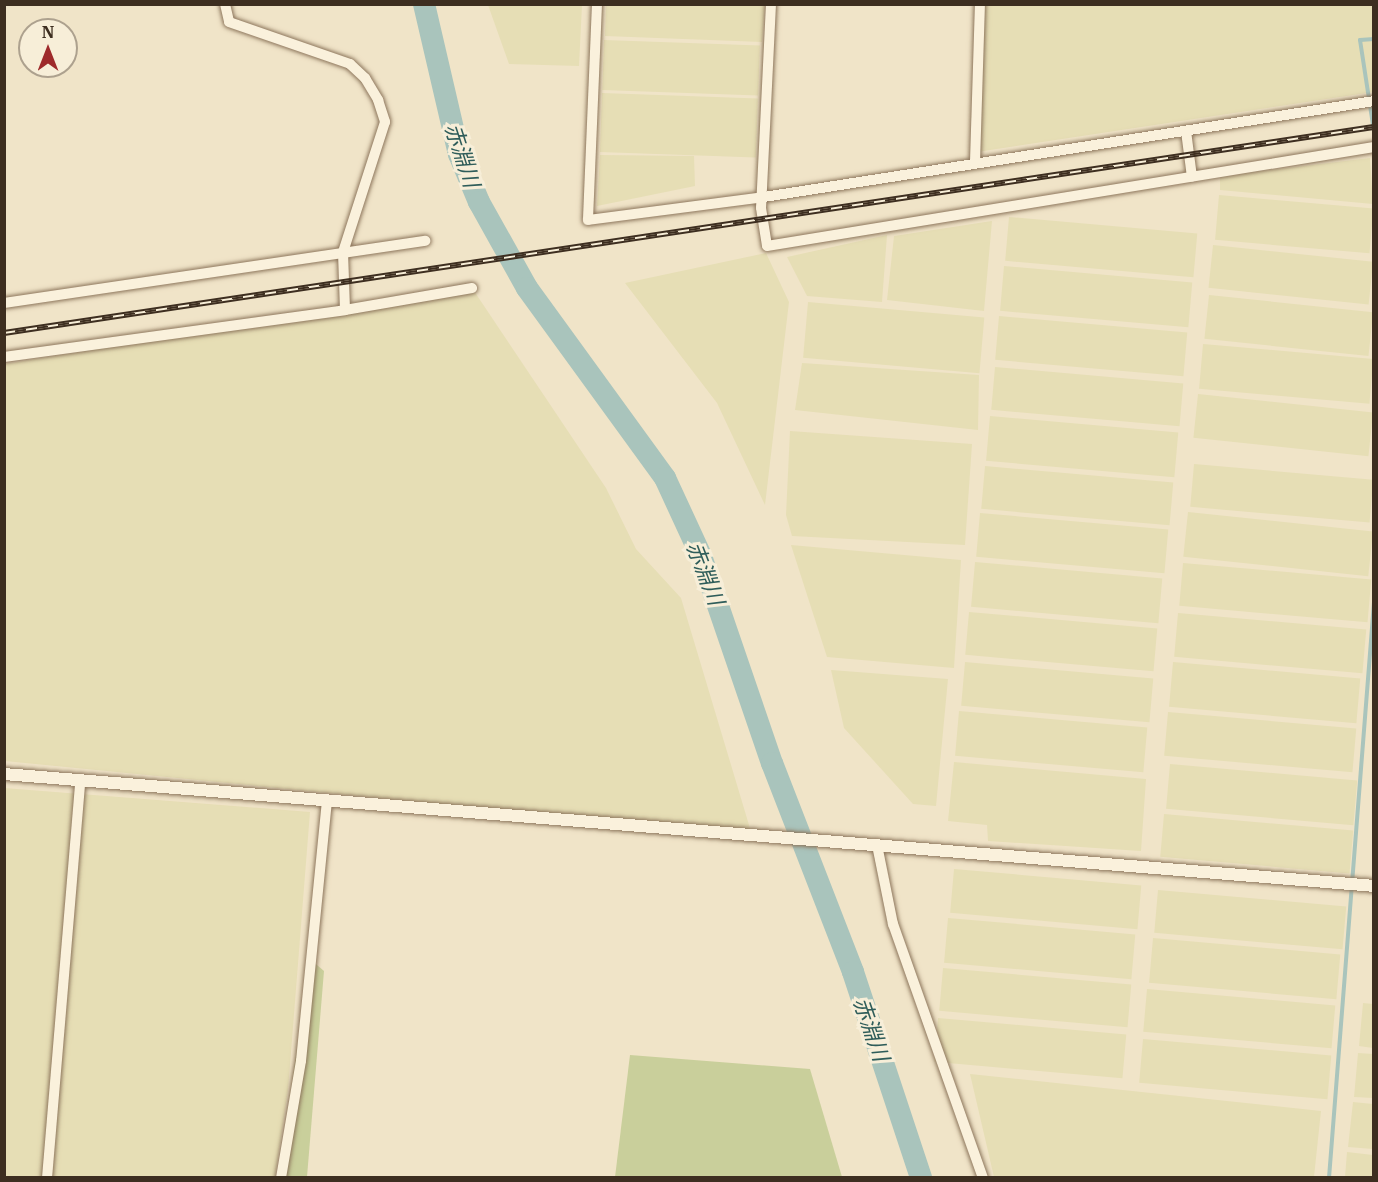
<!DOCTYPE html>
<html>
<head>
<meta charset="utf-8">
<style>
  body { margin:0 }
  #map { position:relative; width:1378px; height:1182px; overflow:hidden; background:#f0e4c8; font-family:"IBM Plex Serif","Noto Sans JP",serif }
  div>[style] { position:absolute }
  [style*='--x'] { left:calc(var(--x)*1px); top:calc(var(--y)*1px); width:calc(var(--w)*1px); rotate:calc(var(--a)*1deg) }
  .farmland>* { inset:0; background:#e6deb5; transform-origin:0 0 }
  .green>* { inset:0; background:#c9cf9b }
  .stream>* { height:4px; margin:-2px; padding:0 2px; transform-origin:2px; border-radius:2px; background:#a9c4bc }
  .river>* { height:22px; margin:-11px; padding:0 11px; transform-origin:11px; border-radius:11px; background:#a9c4bc }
  .roads { filter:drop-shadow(0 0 2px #8d765c) drop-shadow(0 0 2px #8d765c) }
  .minor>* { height:10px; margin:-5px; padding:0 5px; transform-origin:5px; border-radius:5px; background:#faf1dc }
  .tertiary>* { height:12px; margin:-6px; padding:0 6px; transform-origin:6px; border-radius:6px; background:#faf1dc }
  .rail>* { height:6px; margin-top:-3px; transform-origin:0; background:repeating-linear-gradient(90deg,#f7eed8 0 11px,#3d2e20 0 22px); box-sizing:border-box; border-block:2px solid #3d2e20 }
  span { translate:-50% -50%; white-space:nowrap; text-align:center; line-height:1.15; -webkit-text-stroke:6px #f7eed8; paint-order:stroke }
  .water-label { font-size:22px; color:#2f5d5a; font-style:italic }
  .frame { position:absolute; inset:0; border:6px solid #3d2e20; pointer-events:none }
  .north { position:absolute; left:18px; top:18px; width:60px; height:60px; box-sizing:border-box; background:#f7eed8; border:2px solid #ada18e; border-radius:50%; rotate:0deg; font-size:16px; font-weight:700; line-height:24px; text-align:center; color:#3d2e20 }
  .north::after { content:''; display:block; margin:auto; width:21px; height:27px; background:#9e2a2b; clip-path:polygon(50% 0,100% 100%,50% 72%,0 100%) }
</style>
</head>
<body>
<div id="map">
  <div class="farmland">
    <div style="clip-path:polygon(488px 5px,582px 5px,579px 66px,509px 64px)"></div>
    <div style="clip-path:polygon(606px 5px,765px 5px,762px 42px,605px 36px)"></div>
    <div style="clip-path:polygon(981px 5px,1373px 5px,1373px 92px,977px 152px)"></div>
    <div style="left:604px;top:40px;width:156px;height:50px;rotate:2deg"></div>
    <div style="left:602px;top:93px;width:156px;height:59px;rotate:2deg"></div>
    <div style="clip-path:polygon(600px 155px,694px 156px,695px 186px,597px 206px)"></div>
    <div style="clip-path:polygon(1370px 158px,1373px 204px,1220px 190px,1220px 176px)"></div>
    <div style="left:1219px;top:195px;width:155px;height:45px;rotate:5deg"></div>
    <div style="left:1009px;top:217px;width:189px;height:44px;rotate:5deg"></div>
    <div style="clip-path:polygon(992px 221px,984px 311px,887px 300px,894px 236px)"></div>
    <div style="clip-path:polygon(887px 235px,882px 302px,807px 296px,787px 257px)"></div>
    <div style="left:1213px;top:245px;width:161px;height:43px;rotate:6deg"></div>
    <div style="clip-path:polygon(766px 253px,789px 302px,765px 505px,717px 403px,625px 283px)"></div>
    <div style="left:1004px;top:266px;width:189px;height:45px;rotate:5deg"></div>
    <div style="clip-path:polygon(472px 288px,606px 488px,636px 549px,681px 598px,752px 835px,5px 761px,5px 364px)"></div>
    <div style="left:1209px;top:295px;width:165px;height:44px;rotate:6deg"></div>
    <div style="left:808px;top:302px;width:177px;height:56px;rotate:5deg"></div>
    <div style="left:999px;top:316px;width:189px;height:44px;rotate:5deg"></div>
    <div style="left:1203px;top:344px;width:171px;height:45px;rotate:5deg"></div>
    <div style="clip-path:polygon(802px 363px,979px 375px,978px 430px,795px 410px)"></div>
    <div style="left:995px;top:367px;width:189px;height:43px;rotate:5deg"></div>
    <div style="left:1198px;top:394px;width:176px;height:44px;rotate:6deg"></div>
    <div style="left:990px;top:416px;width:189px;height:45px;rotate:5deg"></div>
    <div style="clip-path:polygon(790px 431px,972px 444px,965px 545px,792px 536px,786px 515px)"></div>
    <div style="left:1194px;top:464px;width:180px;height:43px;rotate:5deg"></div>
    <div style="left:985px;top:466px;width:189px;height:43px;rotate:5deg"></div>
    <div style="left:1188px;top:512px;width:186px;height:45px;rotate:6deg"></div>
    <div style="left:980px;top:513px;width:189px;height:44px;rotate:5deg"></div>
    <div style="clip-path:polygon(791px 545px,961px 560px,954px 668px,827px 657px)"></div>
    <div style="left:975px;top:562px;width:188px;height:45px;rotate:5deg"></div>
    <div style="left:1183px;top:563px;width:189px;height:43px;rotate:5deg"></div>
    <div style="left:969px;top:612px;width:189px;height:43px;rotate:5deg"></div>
    <div style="left:1178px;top:613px;width:189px;height:44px;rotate:5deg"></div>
    <div style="left:965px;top:662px;width:189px;height:44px;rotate:5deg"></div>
    <div style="left:1173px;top:662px;width:188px;height:45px;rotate:5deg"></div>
    <div style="clip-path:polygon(831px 670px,948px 679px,936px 806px,913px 804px,844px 728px)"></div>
    <div style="left:959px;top:711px;width:189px;height:45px;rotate:5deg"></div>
    <div style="left:1168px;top:712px;width:189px;height:44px;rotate:5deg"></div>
    <div style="clip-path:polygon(954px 762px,1146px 779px,1141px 851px,988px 841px,987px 825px,948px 821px)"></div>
    <div style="left:1170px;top:764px;width:188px;height:45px;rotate:5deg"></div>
    <div style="clip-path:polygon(4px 788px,310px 812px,288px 1090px,275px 1177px,5px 1177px)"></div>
    <div style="left:1164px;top:814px;width:190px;height:43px;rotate:5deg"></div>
    <div style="left:954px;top:869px;width:188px;height:44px;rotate:5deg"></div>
    <div style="left:1158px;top:890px;width:189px;height:43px;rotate:5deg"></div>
    <div style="left:948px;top:918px;width:188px;height:45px;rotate:5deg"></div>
    <div style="left:1153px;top:938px;width:188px;height:45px;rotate:5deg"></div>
    <div style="left:943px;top:968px;width:189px;height:43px;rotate:5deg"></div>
    <div style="left:1147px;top:989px;width:189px;height:43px;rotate:5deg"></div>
    <div style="clip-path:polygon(1363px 1003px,1373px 1004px,1373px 1048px,1359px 1046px)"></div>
    <div style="left:938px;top:1018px;width:189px;height:44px;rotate:5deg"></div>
    <div style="left:1143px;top:1039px;width:189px;height:44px;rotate:5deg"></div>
    <div style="clip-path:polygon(1358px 1053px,1373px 1054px,1373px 1098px,1354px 1097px)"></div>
    <div style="clip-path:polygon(970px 1074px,1321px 1111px,1314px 1177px,994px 1177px)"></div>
    <div style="clip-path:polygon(1353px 1102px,1373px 1104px,1373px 1149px,1348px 1147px)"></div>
    <div style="clip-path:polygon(1347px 1152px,1373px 1155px,1373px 1177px,1345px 1177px)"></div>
  </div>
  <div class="green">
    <div style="clip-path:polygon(310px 959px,324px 971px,307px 1177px,278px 1178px)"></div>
    <div style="clip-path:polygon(630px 1055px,810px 1069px,842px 1177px,615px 1177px)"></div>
  </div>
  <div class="stream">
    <div style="--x:1374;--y:39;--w:14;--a:176"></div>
    <div style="--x:1360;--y:40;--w:93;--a:81.3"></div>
    <div style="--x:1329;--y:1178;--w:578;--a:-85.53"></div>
  </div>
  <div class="river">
    <div style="--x:424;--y:4;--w:154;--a:76.9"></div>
    <div style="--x:459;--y:154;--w:52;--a:67.4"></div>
    <div style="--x:479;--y:202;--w:98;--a:60.8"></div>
    <div style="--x:527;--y:288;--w:235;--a:54"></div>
    <div style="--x:665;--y:478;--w:86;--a:65.2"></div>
    <div style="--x:701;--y:556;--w:219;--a:71.1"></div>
    <div style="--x:772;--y:763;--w:224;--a:68.8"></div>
    <div style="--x:853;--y:972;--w:217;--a:71.7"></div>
  </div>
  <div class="roads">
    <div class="minor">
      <div style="--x:225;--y:4;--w:18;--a:77"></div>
      <div style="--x:229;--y:22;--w:128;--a:19.1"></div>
      <div style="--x:350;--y:64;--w:21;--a:43"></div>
      <div style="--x:365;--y:78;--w:26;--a:59"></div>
      <div style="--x:378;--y:100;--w:23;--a:72"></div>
      <div style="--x:385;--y:122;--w:137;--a:107.9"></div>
      <div style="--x:343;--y:252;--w:58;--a:88"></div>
      <div style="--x:597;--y:4;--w:216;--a:92.4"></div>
      <div style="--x:588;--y:220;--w:177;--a:-7.4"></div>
      <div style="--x:764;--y:197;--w:618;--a:-8.94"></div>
      <div style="--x:771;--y:4;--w:204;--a:92.8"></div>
      <div style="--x:761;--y:208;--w:38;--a:81"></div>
      <div style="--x:767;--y:246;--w:615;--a:-9.26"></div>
      <div style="--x:1186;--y:131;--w:46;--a:82.6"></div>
      <div style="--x:975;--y:162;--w:158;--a:-88.2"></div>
      <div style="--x:4;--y:303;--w:426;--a:-8.4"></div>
      <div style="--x:4;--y:357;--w:344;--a:-7.8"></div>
      <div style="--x:345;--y:310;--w:129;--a:-9.8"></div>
      <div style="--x:877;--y:845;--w:81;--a:78.6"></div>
      <div style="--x:893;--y:924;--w:269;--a:70.5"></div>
      <div style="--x:47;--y:1178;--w:398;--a:-85.2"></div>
      <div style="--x:281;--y:1178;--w:119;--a:-80.3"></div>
      <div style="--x:301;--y:1061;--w:260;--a:-84.3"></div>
    </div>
    <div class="tertiary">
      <div style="--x:4;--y:774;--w:1375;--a:4.67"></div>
    </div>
  </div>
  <div class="rail">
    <div style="--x:4;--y:333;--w:1385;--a:-8.55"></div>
  </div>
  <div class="water-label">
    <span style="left:463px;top:155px;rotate:72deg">赤淵川</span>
    <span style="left:706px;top:573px;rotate:69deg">赤淵川</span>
    <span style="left:872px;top:1029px;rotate:71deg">赤淵川</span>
  </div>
  <div class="frame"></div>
  <div class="north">N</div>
</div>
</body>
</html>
